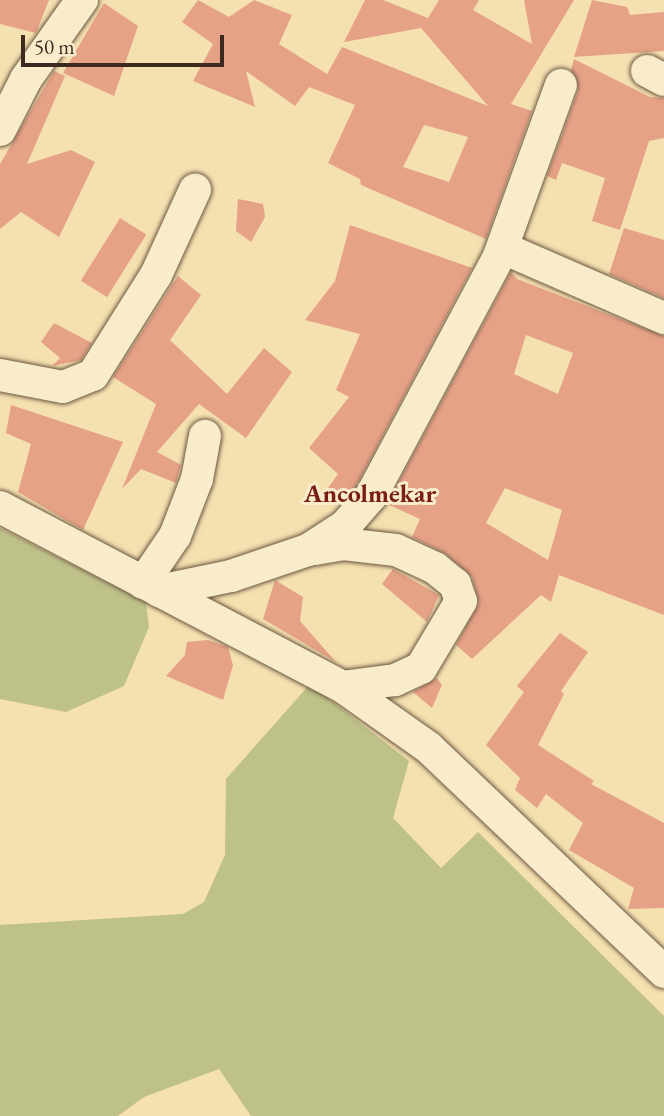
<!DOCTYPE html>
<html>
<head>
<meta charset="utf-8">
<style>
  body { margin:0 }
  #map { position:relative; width:664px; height:1116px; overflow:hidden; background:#f5e1af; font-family:"EB Garamond",serif }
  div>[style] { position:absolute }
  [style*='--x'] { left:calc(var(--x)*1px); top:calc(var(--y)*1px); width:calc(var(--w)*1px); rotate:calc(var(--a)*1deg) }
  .green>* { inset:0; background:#bec289 }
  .building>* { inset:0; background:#e6a286; transform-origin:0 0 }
  .roads { filter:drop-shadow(0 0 2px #6c5744) drop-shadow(0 0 2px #6c5744) }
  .minor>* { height:32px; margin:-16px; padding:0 16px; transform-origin:16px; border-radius:16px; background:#f8eccb }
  span { translate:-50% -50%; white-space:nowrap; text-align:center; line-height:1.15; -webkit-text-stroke:6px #f8eccb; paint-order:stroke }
  .quarter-label { font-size:26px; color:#7a1f14; font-weight:700 }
  .scale { position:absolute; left:21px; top:35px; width:203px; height:32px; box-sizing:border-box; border:4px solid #3e2921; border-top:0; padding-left:9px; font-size:21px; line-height:24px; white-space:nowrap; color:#3e2921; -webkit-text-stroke:5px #f8eccb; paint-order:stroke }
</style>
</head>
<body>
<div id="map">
  <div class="green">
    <div style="clip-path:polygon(0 528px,146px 602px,149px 627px,124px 686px,66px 712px,0 699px)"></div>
    <div style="clip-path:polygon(310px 684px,409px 761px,393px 818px,441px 868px,478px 832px,664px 1016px,664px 1116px,251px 1116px,219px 1069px,144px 1097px,118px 1116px,0 1116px,0 925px,183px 914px,204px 902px,225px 855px,226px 779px)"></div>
  </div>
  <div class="building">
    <div style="clip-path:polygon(0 0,49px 0,36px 33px,0 24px)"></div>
    <div style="clip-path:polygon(evenodd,198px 0,229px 17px,254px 0,292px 15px,279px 44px,327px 74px,342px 47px,488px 106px,421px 28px,344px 42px,365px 0,383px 0,428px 18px,439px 0,479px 0,473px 10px,532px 44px,524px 0,574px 0,511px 104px,532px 111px,486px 239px,361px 185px,360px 179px,328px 163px,355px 105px,309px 87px,295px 106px,246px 71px,255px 107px,193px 81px,213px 44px,182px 22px,198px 0,424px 125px,468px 137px,449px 182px,403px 167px,424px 125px)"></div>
    <div style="clip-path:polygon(592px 0,627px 7px,630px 15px,664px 12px,664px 51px,574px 57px)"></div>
    <div style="clip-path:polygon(104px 3px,138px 26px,114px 96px,63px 73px)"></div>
    <div style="clip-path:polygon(574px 59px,650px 97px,664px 98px,664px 138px,649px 141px,620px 230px,592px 221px,605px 178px,562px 163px,556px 180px,547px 176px,578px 91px,571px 70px)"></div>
    <div style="clip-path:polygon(54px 71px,65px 76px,27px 164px,71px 150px,95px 162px,59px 237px,21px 212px,0 229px,0 164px)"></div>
    <div style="clip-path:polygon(238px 199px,263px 204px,265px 217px,251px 242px,236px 231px)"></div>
    <div style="left:120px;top:218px;width:31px;height:74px;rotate:32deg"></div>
    <div style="clip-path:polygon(350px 225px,472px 268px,356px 486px,342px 502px,326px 491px,338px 474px,309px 448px,349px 397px,336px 390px,360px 334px,305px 320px,335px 281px)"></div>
    <div style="clip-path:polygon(624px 228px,664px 240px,664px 298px,609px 274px)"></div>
    <div style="clip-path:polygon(evenodd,511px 272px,517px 279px,664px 336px,664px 615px,559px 575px,551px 602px,541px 595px,472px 659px,456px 645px,479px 603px,472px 577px,446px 554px,412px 537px,420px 519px,387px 504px,511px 272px,526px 335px,573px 353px,558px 394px,514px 374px,526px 335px,511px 272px,505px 488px,562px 510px,548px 560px,486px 523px,505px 488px)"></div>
    <div style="clip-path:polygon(178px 276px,201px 295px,170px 340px,227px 394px,264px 348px,292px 372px,246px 438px,199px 404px,157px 452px,181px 465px,176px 483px,141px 469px,122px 489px,156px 404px,113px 377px)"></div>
    <div style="clip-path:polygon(54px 323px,92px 343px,81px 360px,52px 366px,60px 358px,41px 342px)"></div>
    <div style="clip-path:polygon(11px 405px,123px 442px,83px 530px,18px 492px,31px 444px,6px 433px)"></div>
    <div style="clip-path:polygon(393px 569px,439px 595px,427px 622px,382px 584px)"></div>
    <div style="clip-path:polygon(275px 580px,303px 597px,300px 621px,336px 662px,263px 619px)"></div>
    <div style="clip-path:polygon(560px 633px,588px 652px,561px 691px,564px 694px,538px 745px,594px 781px,591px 784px,664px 823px,664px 908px,628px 909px,634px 888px,569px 850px,583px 823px,546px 794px,537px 808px,515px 790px,520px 778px,486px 745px,524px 692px,517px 686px)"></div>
    <div style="clip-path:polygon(208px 640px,228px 647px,233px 665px,223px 700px,166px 676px,185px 655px,187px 642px)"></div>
    <div style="clip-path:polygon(437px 678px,442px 685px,432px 708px,413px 692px)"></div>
  </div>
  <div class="roads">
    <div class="minor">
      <div style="--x:647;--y:71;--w:19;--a:28"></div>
      <div style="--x:0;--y:130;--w:57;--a:-63"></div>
      <div style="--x:26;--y:79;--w:97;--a:-54.7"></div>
      <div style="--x:503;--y:248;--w:176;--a:23.5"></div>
      <div style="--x:0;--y:375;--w:64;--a:10.8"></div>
      <div style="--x:63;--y:387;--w:32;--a:-22"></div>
      <div style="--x:93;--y:375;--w:118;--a:-57.8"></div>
      <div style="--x:156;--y:275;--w:94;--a:-65.4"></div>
      <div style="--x:0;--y:507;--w:387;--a:27.7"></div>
      <div style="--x:343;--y:687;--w:105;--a:35.3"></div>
      <div style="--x:429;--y:748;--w:325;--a:43.6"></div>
      <div style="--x:315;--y:549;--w:28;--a:-10"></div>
      <div style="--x:343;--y:544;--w:53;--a:6.5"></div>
      <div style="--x:396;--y:550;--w:43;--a:24.8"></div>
      <div style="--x:435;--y:568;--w:26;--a:39"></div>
      <div style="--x:455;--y:584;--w:18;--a:71"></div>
      <div style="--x:461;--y:601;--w:78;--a:120.8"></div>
      <div style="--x:421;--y:668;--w:29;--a:155"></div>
      <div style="--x:395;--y:680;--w:52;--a:172.3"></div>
      <div style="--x:143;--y:583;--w:57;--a:-55.8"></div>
      <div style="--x:175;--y:536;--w:61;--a:-68.9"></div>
      <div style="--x:197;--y:479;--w:44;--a:-79.5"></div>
      <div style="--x:159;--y:591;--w:74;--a:-11.8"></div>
      <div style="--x:231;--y:576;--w:81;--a:-18.7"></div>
      <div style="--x:308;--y:550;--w:44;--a:-33"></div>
      <div style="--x:345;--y:526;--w:40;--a:-49"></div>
      <div style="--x:371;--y:496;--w:272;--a:-61.9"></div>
      <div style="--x:499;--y:256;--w:182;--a:-70.1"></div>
    </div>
  </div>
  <div class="quarter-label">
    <span style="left:370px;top:494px">Ancolmekar</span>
  </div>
  <div class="scale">50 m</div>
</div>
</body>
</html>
